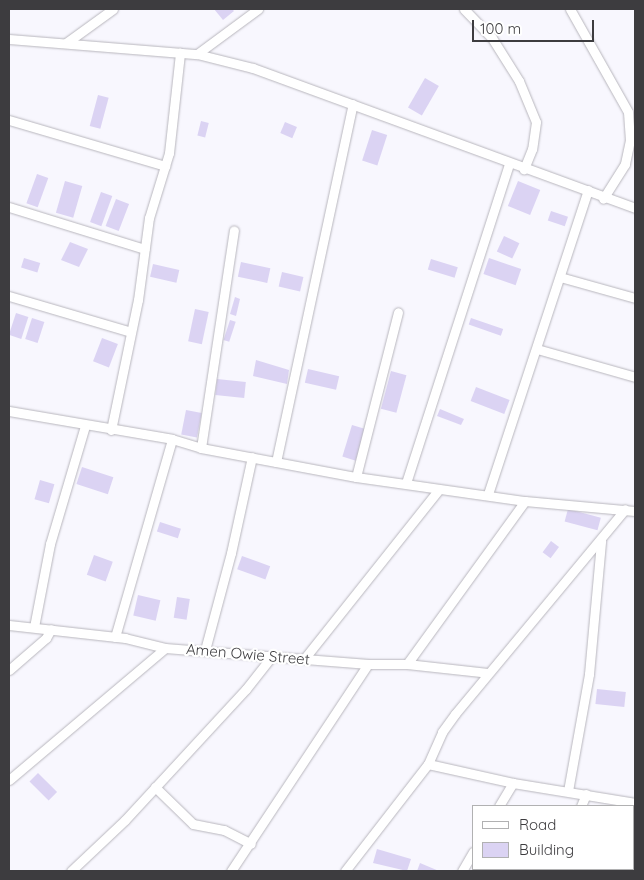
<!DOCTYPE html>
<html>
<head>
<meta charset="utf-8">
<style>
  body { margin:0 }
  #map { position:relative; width:644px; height:880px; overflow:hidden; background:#f8f7fe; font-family:Quicksand,sans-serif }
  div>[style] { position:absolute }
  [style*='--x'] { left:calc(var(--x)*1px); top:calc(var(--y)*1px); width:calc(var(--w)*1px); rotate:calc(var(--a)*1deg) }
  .building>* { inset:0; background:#dbd3f3; transform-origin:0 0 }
  .roads { filter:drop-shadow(0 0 1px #b8b6bd) drop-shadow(0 0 1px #b8b6bd) }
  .minor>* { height:9px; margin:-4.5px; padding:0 4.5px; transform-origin:4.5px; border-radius:4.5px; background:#fff }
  span { translate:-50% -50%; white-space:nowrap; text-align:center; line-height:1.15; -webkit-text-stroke:4.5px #fff; paint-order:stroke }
  .street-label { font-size:15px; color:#3d3c3f }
  .frame { position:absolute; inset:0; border:10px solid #3d3c3f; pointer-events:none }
  .legend { position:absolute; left:472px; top:805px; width:162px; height:65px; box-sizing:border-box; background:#fff; border:1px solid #b1b1b2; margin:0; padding:6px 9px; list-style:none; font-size:15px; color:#3d3c3f }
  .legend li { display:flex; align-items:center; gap:10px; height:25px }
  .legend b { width:25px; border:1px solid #b1b1b2 }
  .scale { position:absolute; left:472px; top:20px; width:122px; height:22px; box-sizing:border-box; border:2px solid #3d3c3f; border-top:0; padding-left:6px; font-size:15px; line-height:18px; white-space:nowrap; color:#3d3c3f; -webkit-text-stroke:4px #fff; paint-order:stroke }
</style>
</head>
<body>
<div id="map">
  <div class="building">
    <div style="clip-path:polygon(214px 9px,232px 9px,234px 11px,223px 20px)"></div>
    <div style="left:425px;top:78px;width:16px;height:34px;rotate:30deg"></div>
    <div style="left:98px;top:95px;width:11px;height:32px;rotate:15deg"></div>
    <div style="left:201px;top:121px;width:8px;height:15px;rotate:14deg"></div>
    <div style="left:285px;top:122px;width:13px;height:12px;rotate:23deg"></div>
    <div style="left:372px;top:130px;width:16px;height:32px;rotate:18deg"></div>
    <div style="left:37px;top:174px;width:12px;height:31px;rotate:20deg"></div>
    <div style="left:65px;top:181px;width:18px;height:33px;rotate:16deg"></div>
    <div style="left:518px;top:181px;width:24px;height:27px;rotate:22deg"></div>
    <div style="left:101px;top:192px;width:12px;height:32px;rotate:20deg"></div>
    <div style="left:116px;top:199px;width:14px;height:29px;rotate:21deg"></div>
    <div style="left:551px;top:211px;width:18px;height:10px;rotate:19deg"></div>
    <div style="left:504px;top:236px;width:17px;height:17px;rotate:25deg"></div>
    <div style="clip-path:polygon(70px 242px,88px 249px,79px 267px,61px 260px)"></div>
    <div style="left:24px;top:258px;width:17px;height:10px;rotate:17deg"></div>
    <div style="left:489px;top:258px;width:34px;height:17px;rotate:19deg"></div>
    <div style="left:431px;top:259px;width:28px;height:11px;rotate:17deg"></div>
    <div style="left:241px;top:262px;width:30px;height:15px;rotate:12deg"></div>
    <div style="left:153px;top:264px;width:27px;height:13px;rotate:13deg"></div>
    <div style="left:282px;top:272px;width:22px;height:15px;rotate:13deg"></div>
    <div style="clip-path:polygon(235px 297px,240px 299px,236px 316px,230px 314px)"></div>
    <div style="left:195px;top:309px;width:14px;height:33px;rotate:12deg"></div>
    <div style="left:16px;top:313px;width:13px;height:23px;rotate:18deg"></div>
    <div style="left:32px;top:318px;width:13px;height:22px;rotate:18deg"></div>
    <div style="left:471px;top:318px;width:34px;height:7px;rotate:19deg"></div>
    <div style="left:230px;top:320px;width:6px;height:21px;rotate:18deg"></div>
    <div style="left:102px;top:338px;width:17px;height:25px;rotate:21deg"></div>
    <div style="clip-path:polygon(256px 360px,289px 370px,287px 384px,253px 376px)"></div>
    <div style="left:308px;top:369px;width:32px;height:14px;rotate:13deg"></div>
    <div style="left:391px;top:371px;width:16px;height:39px;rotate:15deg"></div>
    <div style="left:217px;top:379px;width:29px;height:16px;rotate:6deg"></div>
    <div style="left:476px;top:387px;width:36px;height:15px;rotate:21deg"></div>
    <div style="clip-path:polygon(440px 409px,464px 419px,461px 425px,437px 416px)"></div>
    <div style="left:186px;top:410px;width:16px;height:25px;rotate:11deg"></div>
    <div style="left:352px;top:425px;width:14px;height:33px;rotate:17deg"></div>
    <div style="left:82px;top:467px;width:33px;height:18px;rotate:18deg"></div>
    <div style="left:40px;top:480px;width:15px;height:20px;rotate:16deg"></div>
    <div style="left:568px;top:509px;width:34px;height:13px;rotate:15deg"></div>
    <div style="left:160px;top:522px;width:22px;height:10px;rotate:18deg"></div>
    <div style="left:551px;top:541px;width:10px;height:14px;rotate:37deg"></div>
    <div style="left:94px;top:555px;width:20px;height:21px;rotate:20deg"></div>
    <div style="left:242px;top:556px;width:30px;height:14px;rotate:20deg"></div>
    <div style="left:138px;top:595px;width:23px;height:21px;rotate:13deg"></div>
    <div style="left:177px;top:597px;width:13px;height:21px;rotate:9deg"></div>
    <div style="left:597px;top:689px;width:29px;height:15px;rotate:6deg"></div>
    <div style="left:38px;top:773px;width:27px;height:12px;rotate:45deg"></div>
    <div style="clip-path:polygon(377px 849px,411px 859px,407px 871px,373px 863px)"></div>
    <div style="clip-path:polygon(420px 863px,439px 871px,417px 871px)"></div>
  </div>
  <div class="roads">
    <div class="minor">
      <div style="--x:464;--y:9;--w:40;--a:46"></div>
      <div style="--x:492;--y:38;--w:51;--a:57.9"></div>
      <div style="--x:519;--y:81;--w:44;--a:67.5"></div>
      <div style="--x:536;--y:122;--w:27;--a:98"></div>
      <div style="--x:532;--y:149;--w:22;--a:112"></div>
      <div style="--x:570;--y:9;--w:118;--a:60.6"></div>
      <div style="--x:628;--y:112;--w:28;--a:86"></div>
      <div style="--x:630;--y:140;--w:25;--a:102"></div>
      <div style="--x:625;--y:164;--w:41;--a:122.2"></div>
      <div style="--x:9;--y:39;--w:189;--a:4.6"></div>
      <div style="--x:197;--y:54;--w:58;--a:14"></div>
      <div style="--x:253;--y:68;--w:407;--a:20.1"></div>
      <div style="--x:66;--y:43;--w:58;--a:-35.9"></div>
      <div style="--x:197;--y:54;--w:76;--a:-36.4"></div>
      <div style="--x:9;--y:120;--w:163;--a:16.4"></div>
      <div style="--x:9;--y:207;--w:142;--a:17.2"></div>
      <div style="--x:560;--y:277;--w:78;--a:15.6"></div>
      <div style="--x:9;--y:296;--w:127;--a:16.4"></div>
      <div style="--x:537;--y:349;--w:102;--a:15.9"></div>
      <div style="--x:9;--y:411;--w:165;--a:9.7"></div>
      <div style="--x:172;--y:439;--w:30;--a:17"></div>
      <div style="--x:201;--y:448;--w:158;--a:10.6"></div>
      <div style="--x:356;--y:477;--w:171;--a:8.1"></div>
      <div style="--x:525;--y:501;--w:110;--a:5.2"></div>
      <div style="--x:111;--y:430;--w:133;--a:-78.3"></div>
      <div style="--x:138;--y:300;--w:83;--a:-82.4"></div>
      <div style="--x:149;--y:218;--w:68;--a:-72.9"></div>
      <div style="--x:169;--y:153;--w:101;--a:-83.7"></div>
      <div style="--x:201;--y:448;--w:220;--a:-81.4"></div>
      <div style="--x:276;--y:462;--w:366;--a:-77.9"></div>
      <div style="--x:356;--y:477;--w:170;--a:-75.7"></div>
      <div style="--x:406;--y:483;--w:335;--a:-72.1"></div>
      <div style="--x:488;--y:494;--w:320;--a:-71.8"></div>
      <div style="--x:9;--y:625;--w:117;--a:6.4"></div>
      <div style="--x:125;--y:638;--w:41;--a:14"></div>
      <div style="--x:165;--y:648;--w:204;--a:4.5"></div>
      <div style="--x:368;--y:664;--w:39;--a:0"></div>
      <div style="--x:407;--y:664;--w:81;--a:6.3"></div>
      <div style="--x:34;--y:627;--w:85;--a:-79.1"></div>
      <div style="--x:50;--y:544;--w:123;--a:-73.5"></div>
      <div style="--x:115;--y:637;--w:206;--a:-73.9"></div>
      <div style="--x:205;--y:650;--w:100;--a:-75"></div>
      <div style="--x:231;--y:553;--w:98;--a:-77.7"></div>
      <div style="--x:304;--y:659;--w:217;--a:-51.5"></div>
      <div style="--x:407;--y:664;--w:201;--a:-54.1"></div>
      <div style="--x:9;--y:670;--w:49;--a:-40.9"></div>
      <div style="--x:46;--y:638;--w:10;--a:-61"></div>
      <div style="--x:428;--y:764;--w:87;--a:12.6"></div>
      <div style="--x:513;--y:783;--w:124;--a:9.3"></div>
      <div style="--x:9;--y:780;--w:204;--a:-40.2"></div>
      <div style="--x:155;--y:787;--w:53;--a:44.2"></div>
      <div style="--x:193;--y:824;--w:32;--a:11"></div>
      <div style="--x:224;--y:830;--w:30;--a:27"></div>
      <div style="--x:568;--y:791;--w:119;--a:-79.8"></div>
      <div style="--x:589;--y:674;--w:134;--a:-84.8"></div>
      <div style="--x:499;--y:806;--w:27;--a:-59"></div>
      <div style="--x:581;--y:806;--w:13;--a:-67"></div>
      <div style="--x:71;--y:871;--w:74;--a:-43.4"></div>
      <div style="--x:125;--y:820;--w:178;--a:-47.3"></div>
      <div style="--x:246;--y:689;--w:42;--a:-51.8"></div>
      <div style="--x:231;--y:871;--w:248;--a:-56.5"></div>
      <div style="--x:345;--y:871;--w:135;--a:-52.2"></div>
      <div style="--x:428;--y:764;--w:35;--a:-66"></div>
      <div style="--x:442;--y:732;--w:22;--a:-54"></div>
      <div style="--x:455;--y:714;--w:266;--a:-50.3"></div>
      <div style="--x:462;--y:871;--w:22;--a:-60"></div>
      <div style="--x:557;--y:871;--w:2;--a:-63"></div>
    </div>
  </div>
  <div class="street-label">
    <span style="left:248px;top:654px;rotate:5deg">Amen Owie Street</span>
  </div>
  <div class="frame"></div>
  <ul class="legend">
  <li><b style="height:6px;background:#fff"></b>Road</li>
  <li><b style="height:14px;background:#dbd3f3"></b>Building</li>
  </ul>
  <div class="scale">100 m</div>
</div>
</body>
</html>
